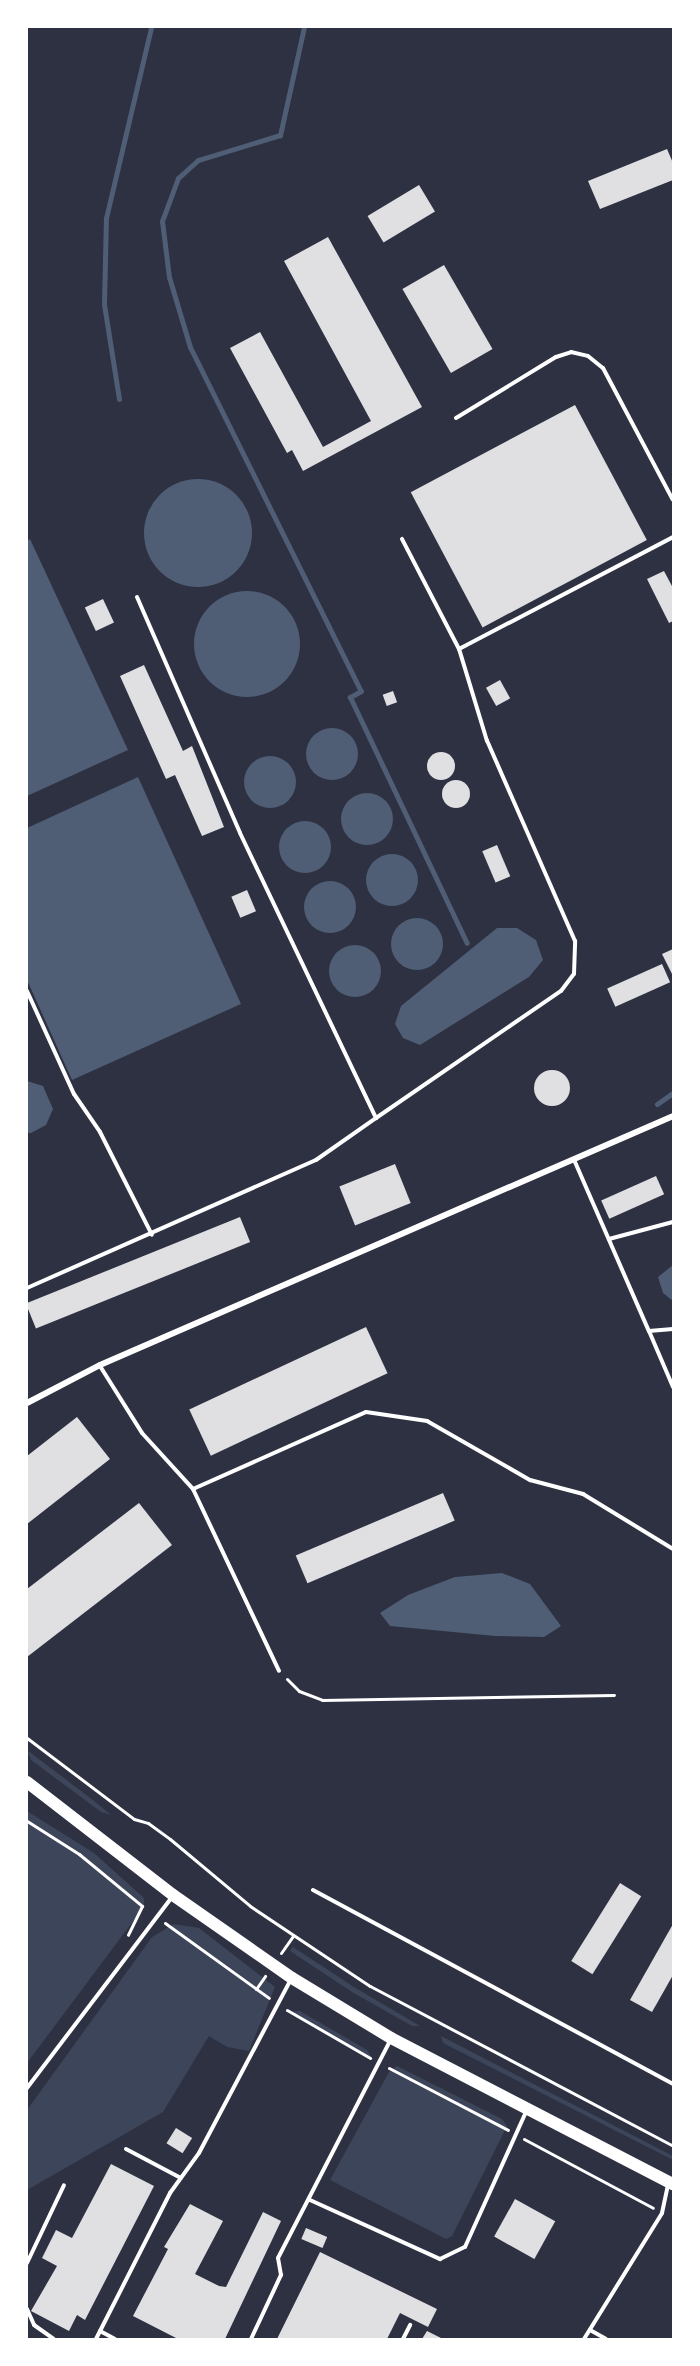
<!DOCTYPE html>
<html>
<head>
<meta charset="utf-8">
<style>
  body { margin:0 }
  #map { position:relative; width:700px; height:2366px; overflow:hidden; background:#2d3142; font-family:Helvetica,sans-serif }
  div>[style] { position:absolute }
  [style*='--x'] { left:calc(var(--x)*1px); top:calc(var(--y)*1px); width:calc(var(--w)*1px); rotate:calc(var(--a)*1deg) }
  .green>* { inset:0; background:#3c4559 }
  .water>* { inset:0; background:#4f5d75 }
  .round { border-radius:50% }
  .stream>* { height:5px; margin:-2.5px; padding:0 2.5px; transform-origin:2.5px; border-radius:2.5px; background:#4f5d75 }
  .building>* { inset:0; background:#e0e0e3; transform-origin:0 0 }
  .path>* { height:3px; margin:-1.5px; padding:0 1.5px; transform-origin:1.5px; border-radius:1.5px; background:#fff }
  .service>* { height:4px; margin:-2px; padding:0 2px; transform-origin:2px; border-radius:2px; background:#fff }
  .minor>* { height:6px; margin:-3px; padding:0 3px; transform-origin:3px; border-radius:3px; background:#fff }
  .secondary>* { height:12px; margin:-6px; padding:0 6px; transform-origin:6px; border-radius:6px; background:#fff }
  span { translate:-50% -50%; white-space:nowrap; text-align:center; line-height:1.15; -webkit-text-stroke:6px #fff; paint-order:stroke }
  .frame { position:absolute; inset:0; border:28px solid #fff; pointer-events:none }
</style>
</head>
<body>
<div id="map">
  <div class="green">
    <div style="clip-path:polygon(27px 1750px,93px 1800px,111px 1815px,101px 1812px,31px 1760px)"></div>
    <div style="clip-path:polygon(27px 1811px,94px 1853px,144px 1898px,144px 1906px,128px 1928px,27px 2063px)"></div>
    <div style="clip-path:polygon(174px 1924px,199px 1928px,275px 1987px,249px 2051px,227px 2047px,209px 2036px,163px 2112px,27px 2190px,27px 2110px,152px 1937px)"></div>
    <div style="clip-path:polygon(293px 1947px,354px 1987px,420px 2026px,412px 2026px,352px 1992px,290px 1951px)"></div>
    <div style="clip-path:polygon(300px 2011px,367px 2050px,372px 2058px,292px 2012px)"></div>
    <div style="clip-path:polygon(441px 2036px,673px 2156px,673px 2160px,443px 2043px)"></div>
    <div style="clip-path:polygon(397px 2066px,502px 2119px,507px 2126px,452px 2236px,446px 2239px,330px 2180px,389px 2072px)"></div>
  </div>
  <div class="water">
    <div class="round" style="left:144px;top:479px;width:108px;height:108px"></div>
    <div style="clip-path:polygon(30px 539px,128px 750px,27px 796px,27px 541px)"></div>
    <div class="round" style="left:194px;top:591px;width:106px;height:106px"></div>
    <div class="round" style="left:306px;top:728px;width:52px;height:52px"></div>
    <div class="round" style="left:244px;top:756px;width:52px;height:52px"></div>
    <div style="clip-path:polygon(138px 777px,241px 1004px,72px 1080px,27px 980px,27px 828px)"></div>
    <div class="round" style="left:341px;top:793px;width:52px;height:52px"></div>
    <div class="round" style="left:279px;top:821px;width:52px;height:52px"></div>
    <div class="round" style="left:366px;top:854px;width:52px;height:52px"></div>
    <div class="round" style="left:304px;top:881px;width:52px;height:52px"></div>
    <div class="round" style="left:391px;top:918px;width:52px;height:52px"></div>
    <div style="clip-path:polygon(497px 928px,517px 928px,536px 940px,543px 960px,529px 977px,420px 1045px,403px 1038px,395px 1024px,401px 1006px)"></div>
    <div class="round" style="left:329px;top:945px;width:52px;height:52px"></div>
    <div style="clip-path:polygon(27px 1081px,43px 1086px,53px 1109px,46px 1125px,31px 1133px,27px 1133px)"></div>
    <div style="clip-path:polygon(673px 1265px,673px 1301px,663px 1293px,658px 1277px)"></div>
    <div style="clip-path:polygon(502px 1573px,530px 1584px,561px 1626px,544px 1637px,495px 1636px,390px 1626px,380px 1613px,408px 1595px,455px 1577px)"></div>
  </div>
  <div class="stream">
    <div style="--x:304;--y:27;--w:111;--a:102.5"></div>
    <div style="--x:280;--y:135;--w:86;--a:163"></div>
    <div style="--x:198;--y:160;--w:27;--a:138"></div>
    <div style="--x:178;--y:178;--w:46;--a:110.4"></div>
    <div style="--x:162;--y:221;--w:56;--a:82.9"></div>
    <div style="--x:169;--y:277;--w:73;--a:73.3"></div>
    <div style="--x:190;--y:347;--w:384;--a:63.6"></div>
    <div style="--x:361;--y:691;--w:13;--a:151"></div>
    <div style="--x:350;--y:697;--w:272;--a:64.6"></div>
    <div style="--x:119;--y:399;--w:96;--a:-99"></div>
    <div style="--x:104;--y:304;--w:86;--a:-88.7"></div>
    <div style="--x:106;--y:218;--w:196;--a:-76.7"></div>
    <div style="--x:657;--y:1104;--w:19;--a:-35"></div>
  </div>
  <div class="building">
    <div style="clip-path:polygon(667px 149px,673px 163px,673px 180px,600px 209px,588px 181px)"></div>
    <div style="left:419px;top:185px;width:31px;height:60px;rotate:59deg"></div>
    <div style="clip-path:polygon(328px 237px,422px 407px,303px 471px,292px 450px,287px 453px,230px 348px,260px 332px,323px 447px,371px 421px,284px 261px)"></div>
    <div style="left:444px;top:265px;width:97px;height:48px;rotate:60deg"></div>
    <div style="left:575px;top:405px;width:153px;height:186px;rotate:62deg"></div>
    <div style="clip-path:polygon(664px 571px,673px 588px,673px 621px,669px 623px,647px 579px)"></div>
    <div style="left:103px;top:599px;width:26px;height:20px;rotate:65deg"></div>
    <div style="clip-path:polygon(144px 665px,183px 751px,192px 746px,224px 827px,202px 836px,175px 775px,166px 779px,120px 676px)"></div>
    <div style="left:500px;top:680px;width:21px;height:16px;rotate:61deg"></div>
    <div style="left:393px;top:691px;width:12px;height:11px;rotate:70deg"></div>
    <div class="round" style="left:427px;top:752px;width:28px;height:28px"></div>
    <div class="round" style="left:442px;top:780px;width:28px;height:28px"></div>
    <div style="left:497px;top:845px;width:34px;height:16px;rotate:67deg"></div>
    <div style="left:247px;top:890px;width:23px;height:17px;rotate:67deg"></div>
    <div style="clip-path:polygon(673px 949px,673px 976px,662px 954px)"></div>
    <div style="left:662px;top:964px;width:20px;height:60px;rotate:66deg"></div>
    <div class="round" style="left:534px;top:1070px;width:36px;height:36px"></div>
    <div style="left:395px;top:1164px;width:42px;height:60px;rotate:68deg"></div>
    <div style="left:656px;top:1176px;width:20px;height:60px;rotate:66deg"></div>
    <div style="left:240px;top:1217px;width:27px;height:231px;rotate:68deg"></div>
    <div style="left:366px;top:1327px;width:51px;height:195px;rotate:65deg"></div>
    <div style="clip-path:polygon(77px 1417px,110px 1459px,27px 1524px,27px 1456px)"></div>
    <div style="left:443px;top:1493px;width:30px;height:160px;rotate:67deg"></div>
    <div style="clip-path:polygon(139px 1503px,172px 1545px,27px 1657px,27px 1589px)"></div>
    <div style="left:620px;top:1883px;width:25px;height:92px;rotate:32deg"></div>
    <div style="clip-path:polygon(673px 1924px,673px 1975px,652px 2012px,630px 2000px)"></div>
    <div style="left:176px;top:2128px;width:19px;height:18px;rotate:32deg"></div>
    <div style="clip-path:polygon(111px 2164px,154px 2186px,85px 2320px,77px 2315px,69px 2331px,31px 2311px,57px 2266px,42px 2258px,56px 2230px,72px 2238px)"></div>
    <div style="left:515px;top:2199px;width:46px;height:43px;rotate:29deg"></div>
    <div style="clip-path:polygon(190px 2204px,223px 2221px,195px 2274px,219px 2286px,226px 2287px,263px 2212px,281px 2221px,225px 2339px,178px 2339px,133px 2316px,168px 2249px,164px 2247px)"></div>
    <div style="left:306px;top:2228px;width:23px;height:12px;rotate:23deg"></div>
    <div style="clip-path:polygon(320px 2252px,437px 2309px,428px 2327px,400px 2313px,387px 2339px,277px 2339px)"></div>
    <div style="clip-path:polygon(427px 2331px,443px 2339px,422px 2339px)"></div>
  </div>
  <div class="path">
    <div style="--x:287;--y:1679;--w:17;--a:45"></div>
    <div style="--x:299;--y:1691;--w:25;--a:21"></div>
    <div style="--x:322;--y:1700;--w:292;--a:-1"></div>
    <div style="--x:27;--y:1738;--w:134;--a:37.1"></div>
    <div style="--x:134;--y:1819;--w:15;--a:16"></div>
    <div style="--x:148;--y:1823;--w:27;--a:36"></div>
    <div style="--x:170;--y:1839;--w:104;--a:39.9"></div>
    <div style="--x:250;--y:1906;--w:144;--a:33.7"></div>
    <div style="--x:370;--y:1986;--w:343;--a:27.8"></div>
    <div style="--x:27;--y:1821;--w:62;--a:32.4"></div>
    <div style="--x:79;--y:1854;--w:82;--a:39.5"></div>
    <div style="--x:142;--y:1906;--w:32;--a:116"></div>
    <div style="--x:165;--y:1923;--w:128;--a:35.8"></div>
    <div style="--x:281;--y:1953;--w:21;--a:-55"></div>
    <div style="--x:256;--y:1989;--w:16;--a:-55"></div>
    <div style="--x:287;--y:2010;--w:96;--a:30"></div>
    <div style="--x:389;--y:2068;--w:134;--a:27.5"></div>
    <div style="--x:524;--y:2139;--w:146;--a:28.1"></div>
  </div>
  <div class="service">
    <div style="--x:456;--y:418;--w:117;--a:-31.4"></div>
    <div style="--x:556;--y:357;--w:16;--a:-18"></div>
    <div style="--x:571;--y:352;--w:17;--a:13"></div>
    <div style="--x:588;--y:356;--w:19;--a:39"></div>
    <div style="--x:603;--y:368;--w:149;--a:62.1"></div>
    <div style="--x:137;--y:597;--w:257;--a:66.4"></div>
    <div style="--x:240;--y:833;--w:316;--a:64.5"></div>
    <div style="--x:376;--y:1118;--w:224;--a:-34.5"></div>
    <div style="--x:561;--y:991;--w:21;--a:-53"></div>
    <div style="--x:574;--y:974;--w:33;--a:-88"></div>
    <div style="--x:575;--y:941;--w:219;--a:-113.7"></div>
    <div style="--x:487;--y:741;--w:96;--a:-106.9"></div>
    <div style="--x:459;--y:649;--w:124;--a:-117.4"></div>
    <div style="--x:459;--y:649;--w:242;--a:-27.6"></div>
    <div style="--x:27;--y:991;--w:113;--a:65.5"></div>
    <div style="--x:74;--y:1094;--w:46;--a:55.6"></div>
    <div style="--x:100;--y:1132;--w:115;--a:63.2"></div>
    <div style="--x:575;--y:1162;--w:184;--a:66.4"></div>
    <div style="--x:649;--y:1331;--w:24;--a:-5"></div>
    <div style="--x:609;--y:1239;--w:66;--a:-14.9"></div>
    <div style="--x:27;--y:1288;--w:316;--a:-23.9"></div>
    <div style="--x:316;--y:1160;--w:73;--a:-35"></div>
    <div style="--x:649;--y:1331;--w:61;--a:66.8"></div>
    <div style="--x:100;--y:1366;--w:79;--a:57.9"></div>
    <div style="--x:142;--y:1433;--w:76;--a:47.7"></div>
    <div style="--x:193;--y:1489;--w:189;--a:-24"></div>
    <div style="--x:366;--y:1412;--w:62;--a:8.4"></div>
    <div style="--x:427;--y:1421;--w:119;--a:29.8"></div>
    <div style="--x:530;--y:1480;--w:55;--a:14.8"></div>
    <div style="--x:583;--y:1494;--w:105;--a:31.4"></div>
    <div style="--x:193;--y:1489;--w:201;--a:64.7"></div>
    <div style="--x:313;--y:1890;--w:409;--a:28.3"></div>
    <div style="--x:27;--y:2088;--w:238;--a:-52.8"></div>
    <div style="--x:126;--y:2149;--w:62;--a:27.8"></div>
    <div style="--x:310;--y:2200;--w:143;--a:24.4"></div>
    <div style="--x:440;--y:2259;--w:28;--a:-26"></div>
    <div style="--x:465;--y:2247;--w:150;--a:-65.7"></div>
    <div style="--x:27;--y:2263;--w:86;--a:-64.6"></div>
    <div style="--x:27;--y:2309;--w:17;--a:66"></div>
    <div style="--x:34;--y:2325;--w:24;--a:35"></div>
    <div style="--x:590;--y:2330;--w:18;--a:29"></div>
    <div style="--x:100;--y:2331;--w:17;--a:28"></div>
    <div style="--x:96;--y:2339;--w:164;--a:-63.1"></div>
    <div style="--x:170;--y:2193;--w:49;--a:-54.1"></div>
    <div style="--x:199;--y:2153;--w:197;--a:-62.1"></div>
    <div style="--x:251;--y:2339;--w:71;--a:-64.9"></div>
    <div style="--x:281;--y:2275;--w:17;--a:-100"></div>
    <div style="--x:278;--y:2258;--w:244;--a:-62.7"></div>
    <div style="--x:403;--y:2339;--w:16;--a:-63"></div>
    <div style="--x:584;--y:2339;--w:148;--a:-58.2"></div>
    <div style="--x:662;--y:2213;--w:29;--a:-78"></div>
  </div>
  <div class="minor">
    <div style="--x:27;--y:1403;--w:82;--a:-27.5"></div>
    <div style="--x:100;--y:1365;--w:625;--a:-23.49"></div>
  </div>
  <div class="secondary">
    <div style="--x:27;--y:1782;--w:185;--a:37.7"></div>
    <div style="--x:173;--y:1895;--w:145;--a:34.9"></div>
    <div style="--x:292;--y:1978;--w:116;--a:31.2"></div>
    <div style="--x:391;--y:2038;--w:318;--a:27.4"></div>
  </div>
  <div class="frame"></div>
</div>
</body>
</html>
